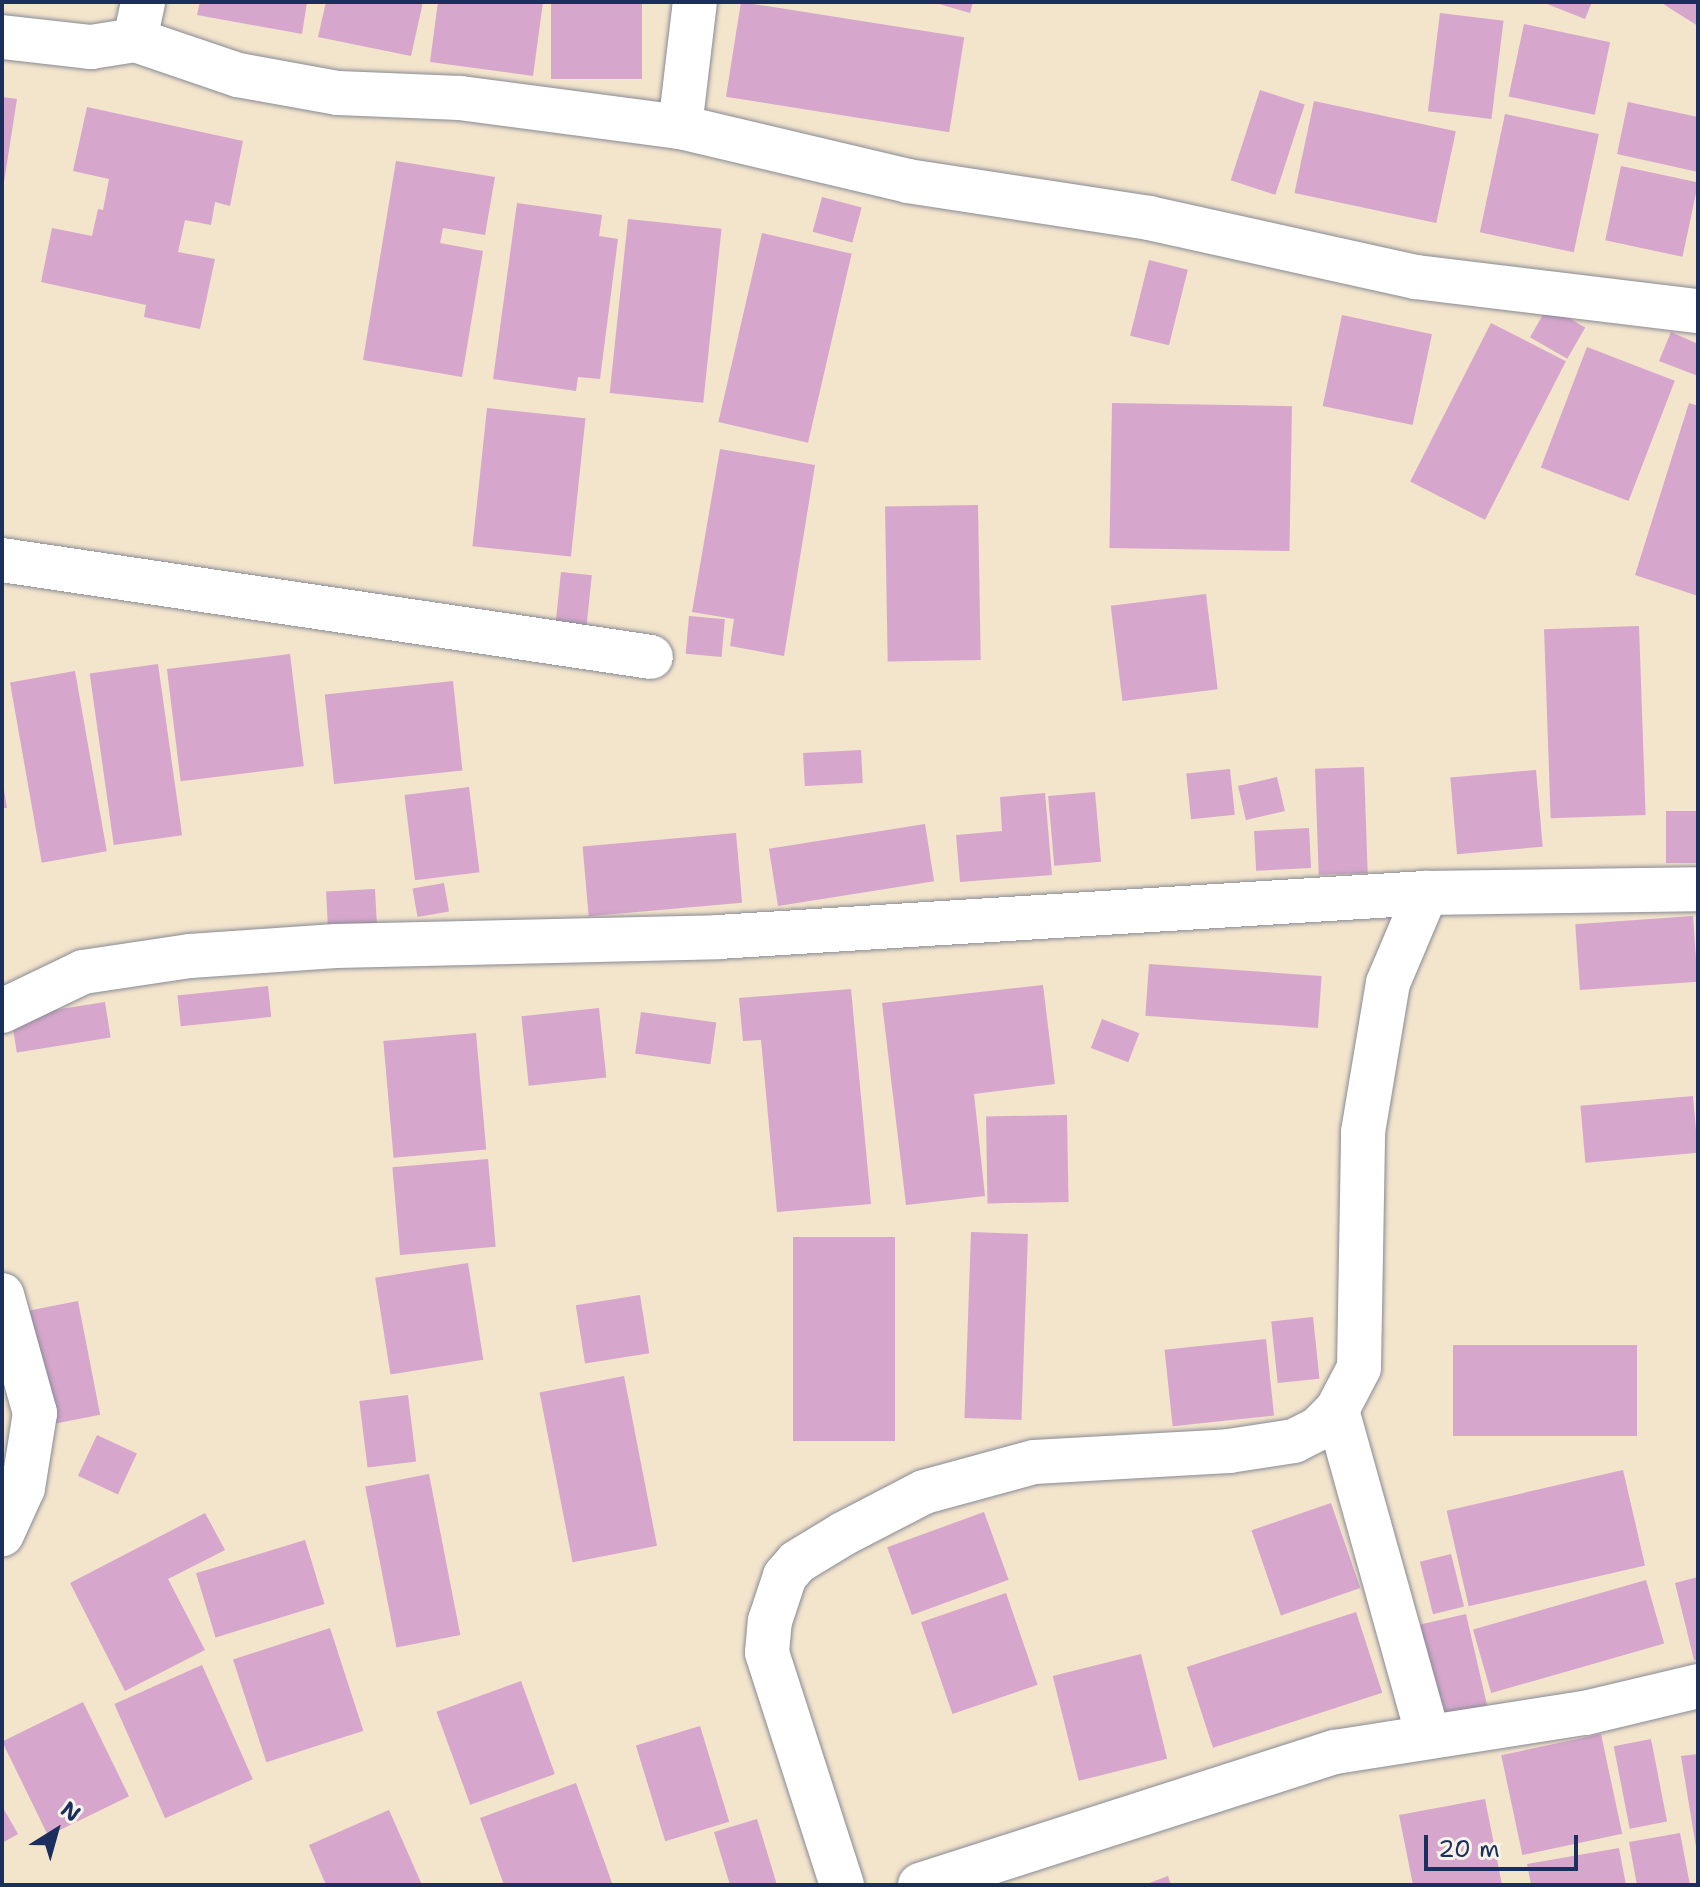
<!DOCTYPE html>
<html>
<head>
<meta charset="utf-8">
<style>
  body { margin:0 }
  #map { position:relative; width:1700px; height:1887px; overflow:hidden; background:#f3e4cc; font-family:"Shantell Sans",sans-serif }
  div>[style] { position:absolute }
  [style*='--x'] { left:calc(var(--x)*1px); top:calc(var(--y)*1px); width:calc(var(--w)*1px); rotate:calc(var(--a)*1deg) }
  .building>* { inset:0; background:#d6a6cc; transform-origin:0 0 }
  .roads { filter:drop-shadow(0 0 2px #878a95) drop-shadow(0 0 2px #878a95) }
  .minor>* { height:44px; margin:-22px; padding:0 22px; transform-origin:22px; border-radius:22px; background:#fff }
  span { translate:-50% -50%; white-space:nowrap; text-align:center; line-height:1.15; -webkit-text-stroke:7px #f7f3e8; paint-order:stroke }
  .frame { position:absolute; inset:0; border:4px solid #1b2f5e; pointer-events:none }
  .north { position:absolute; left:16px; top:1791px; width:80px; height:80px; -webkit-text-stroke:6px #f7f3e8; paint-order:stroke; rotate:37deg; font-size:22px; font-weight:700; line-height:32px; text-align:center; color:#1b2f5e }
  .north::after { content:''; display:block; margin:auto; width:28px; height:36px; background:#1b2f5e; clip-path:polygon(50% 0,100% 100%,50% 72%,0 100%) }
  .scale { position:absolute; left:1424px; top:1835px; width:154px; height:36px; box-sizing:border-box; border:4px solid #1b2f5e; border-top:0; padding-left:10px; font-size:24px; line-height:28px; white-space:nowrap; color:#1b2f5e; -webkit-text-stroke:6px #f7f3e8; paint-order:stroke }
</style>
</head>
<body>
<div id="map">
  <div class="building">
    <div style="clip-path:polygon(200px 2px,307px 2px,302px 34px,197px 15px)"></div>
    <div style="clip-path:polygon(326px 2px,423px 2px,411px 56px,318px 37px)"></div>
    <div style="clip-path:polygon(438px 2px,543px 2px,533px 76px,430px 62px)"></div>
    <div style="left:551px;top:2px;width:91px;height:77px"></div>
    <div style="left:741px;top:2px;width:226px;height:96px;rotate:9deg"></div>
    <div style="clip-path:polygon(932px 2px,973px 2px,970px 13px)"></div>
    <div style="clip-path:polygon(1542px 2px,1592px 2px,1585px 19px)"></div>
    <div style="clip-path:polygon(1660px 2px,1698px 2px,1698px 26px)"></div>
    <div style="left:1440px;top:13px;width:64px;height:99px;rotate:7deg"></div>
    <div style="left:1524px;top:24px;width:88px;height:74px;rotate:12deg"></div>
    <div style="left:1260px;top:90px;width:47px;height:95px;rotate:18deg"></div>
    <div style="clip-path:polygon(2px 97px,17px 99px,4px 182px,2px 182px)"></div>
    <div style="left:1314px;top:101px;width:145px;height:94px;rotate:12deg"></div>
    <div style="clip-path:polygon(1628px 102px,1698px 117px,1698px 172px,1617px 154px)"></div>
    <div style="clip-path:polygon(87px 107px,243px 141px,230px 206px,215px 202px,211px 225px,185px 220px,178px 252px,215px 259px,200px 329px,144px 317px,146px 305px,41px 282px,52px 228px,92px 236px,98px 209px,103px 210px,109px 179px,73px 171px)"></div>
    <div style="left:1505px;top:114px;width:96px;height:121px;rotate:12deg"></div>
    <div style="clip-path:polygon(396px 161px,495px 177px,485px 235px,443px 228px,440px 243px,483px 251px,462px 377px,363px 360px)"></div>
    <div style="left:1621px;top:166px;width:79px;height:76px;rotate:12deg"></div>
    <div style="left:822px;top:197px;width:41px;height:36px;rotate:15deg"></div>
    <div style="clip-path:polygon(517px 203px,602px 215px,599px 236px,618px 239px,600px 379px,578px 377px,576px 391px,493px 379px)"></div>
    <div style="left:628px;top:219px;width:94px;height:175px;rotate:6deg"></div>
    <div style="left:762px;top:233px;width:92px;height:194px;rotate:13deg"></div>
    <div style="left:1149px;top:260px;width:40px;height:78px;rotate:14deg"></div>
    <div style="left:1548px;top:306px;width:43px;height:36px;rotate:30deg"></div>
    <div style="left:1342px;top:315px;width:92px;height:93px;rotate:12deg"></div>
    <div style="left:1491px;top:323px;width:84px;height:178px;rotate:27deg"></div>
    <div style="clip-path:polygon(1671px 332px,1698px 344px,1698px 376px,1659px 361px)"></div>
    <div style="left:1587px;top:347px;width:94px;height:129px;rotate:21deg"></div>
    <div style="left:1112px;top:403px;width:180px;height:145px;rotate:1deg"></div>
    <div style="clip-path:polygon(1689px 403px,1698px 406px,1698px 596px,1635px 575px)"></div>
    <div style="left:487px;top:408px;width:99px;height:139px;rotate:6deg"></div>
    <div style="clip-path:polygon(720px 449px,815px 465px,784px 656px,730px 646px,734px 619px,692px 612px)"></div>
    <div style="left:978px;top:505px;width:155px;height:93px;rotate:89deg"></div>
    <div style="left:561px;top:572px;width:31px;height:51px;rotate:6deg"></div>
    <div style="left:1206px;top:594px;width:96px;height:96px;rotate:83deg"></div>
    <div style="left:689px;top:616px;width:36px;height:38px;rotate:5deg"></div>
    <div style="left:1639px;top:626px;width:189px;height:95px;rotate:88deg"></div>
    <div style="left:290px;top:654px;width:113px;height:124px;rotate:83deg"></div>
    <div style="left:158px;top:664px;width:173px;height:69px;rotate:82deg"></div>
    <div style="left:75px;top:671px;width:183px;height:66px;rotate:80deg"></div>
    <div style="left:453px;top:681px;width:90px;height:129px;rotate:84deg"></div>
    <div style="left:861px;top:750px;width:33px;height:58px;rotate:87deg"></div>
    <div style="left:1364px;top:767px;width:106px;height:49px;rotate:88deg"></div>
    <div style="left:1230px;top:769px;width:46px;height:44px;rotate:84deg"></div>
    <div style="left:1536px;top:770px;width:77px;height:86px;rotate:85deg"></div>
    <div style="left:1277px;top:777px;width:35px;height:40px;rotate:77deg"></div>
    <div style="clip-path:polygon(2px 778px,7px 808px,2px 808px)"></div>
    <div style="left:469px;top:787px;width:86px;height:65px;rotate:83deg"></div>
    <div style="left:1095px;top:792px;width:70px;height:47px;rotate:85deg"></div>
    <div style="clip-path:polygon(1045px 793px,1052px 875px,960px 882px,956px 835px,1002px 831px,1000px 797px)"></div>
    <div style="left:1666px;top:811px;width:32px;height:52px"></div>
    <div style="left:925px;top:824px;width:58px;height:158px;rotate:81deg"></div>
    <div style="left:1309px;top:828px;width:40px;height:55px;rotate:87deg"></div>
    <div style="left:736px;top:833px;width:70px;height:154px;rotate:85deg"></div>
    <div style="left:444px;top:883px;width:29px;height:32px;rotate:80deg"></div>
    <div style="left:375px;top:889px;width:36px;height:49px;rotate:87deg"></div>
    <div style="left:1693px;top:916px;width:66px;height:118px;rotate:86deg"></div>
    <div style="left:1149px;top:964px;width:173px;height:52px;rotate:4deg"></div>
    <div style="clip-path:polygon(1043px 985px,1055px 1084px,974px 1094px,985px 1196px,906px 1205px,882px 1003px)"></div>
    <div style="left:268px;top:986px;width:31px;height:91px;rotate:84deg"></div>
    <div style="clip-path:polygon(851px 989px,871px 1204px,777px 1212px,761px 1040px,743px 1041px,739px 998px)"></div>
    <div style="left:105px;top:1002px;width:36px;height:95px;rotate:81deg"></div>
    <div style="left:599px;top:1008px;width:70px;height:78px;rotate:84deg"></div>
    <div style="left:641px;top:1012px;width:76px;height:42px;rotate:8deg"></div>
    <div style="left:1102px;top:1019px;width:40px;height:31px;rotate:21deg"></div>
    <div style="left:476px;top:1033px;width:117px;height:93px;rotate:85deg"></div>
    <div style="left:1693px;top:1096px;width:57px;height:113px;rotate:85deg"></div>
    <div style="left:1067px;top:1115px;width:87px;height:81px;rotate:89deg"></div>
    <div style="left:488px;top:1159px;width:88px;height:96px;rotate:85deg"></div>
    <div style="left:971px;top:1232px;width:57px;height:186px;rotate:2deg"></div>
    <div style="left:793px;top:1237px;width:102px;height:204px"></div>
    <div style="left:468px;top:1263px;width:98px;height:94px;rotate:81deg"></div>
    <div style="left:640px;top:1295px;width:59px;height:65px;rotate:81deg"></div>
    <div style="left:78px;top:1301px;width:116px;height:61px;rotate:79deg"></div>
    <div style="left:1313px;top:1317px;width:62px;height:42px;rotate:84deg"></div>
    <div style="left:1266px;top:1339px;width:77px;height:102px;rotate:84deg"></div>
    <div style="left:1453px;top:1345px;width:184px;height:91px"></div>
    <div style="left:624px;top:1376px;width:173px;height:86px;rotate:79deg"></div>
    <div style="left:408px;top:1395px;width:67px;height:49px;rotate:83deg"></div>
    <div style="left:97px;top:1435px;width:44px;height:45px;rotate:25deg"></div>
    <div style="left:1623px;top:1470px;width:98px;height:181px;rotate:77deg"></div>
    <div style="left:429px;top:1474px;width:164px;height:65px;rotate:79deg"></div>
    <div style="left:1331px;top:1503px;width:90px;height:84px;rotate:71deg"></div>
    <div style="left:984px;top:1512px;width:72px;height:103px;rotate:70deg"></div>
    <div style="clip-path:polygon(205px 1513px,225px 1550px,168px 1579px,205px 1650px,125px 1691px,70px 1583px)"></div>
    <div style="left:305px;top:1540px;width:67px;height:114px;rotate:73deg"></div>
    <div style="left:1451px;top:1554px;width:54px;height:32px;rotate:76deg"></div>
    <div style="clip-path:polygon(1698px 1577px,1698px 1659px,1694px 1660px,1675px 1583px)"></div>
    <div style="left:1646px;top:1580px;width:66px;height:180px;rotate:74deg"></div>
    <div style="left:1006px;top:1593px;width:97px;height:90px;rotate:71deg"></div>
    <div style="left:1356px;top:1612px;width:85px;height:178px;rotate:72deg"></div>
    <div style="left:1466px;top:1614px;width:103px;height:49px;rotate:77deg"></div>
    <div style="left:330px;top:1628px;width:108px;height:102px;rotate:72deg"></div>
    <div style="left:1141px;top:1654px;width:108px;height:91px;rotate:76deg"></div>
    <div style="left:202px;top:1665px;width:125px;height:96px;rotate:66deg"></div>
    <div style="left:521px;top:1681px;width:99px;height:90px;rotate:70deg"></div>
    <div style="left:83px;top:1702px;width:105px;height:90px;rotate:64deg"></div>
    <div style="left:700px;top:1726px;width:100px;height:67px;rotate:73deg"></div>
    <div style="left:1601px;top:1734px;width:102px;height:102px;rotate:78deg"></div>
    <div style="left:1651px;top:1739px;width:84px;height:38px;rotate:79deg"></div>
    <div style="clip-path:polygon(1698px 1754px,1698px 1847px,1696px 1847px,1681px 1756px)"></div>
    <div style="clip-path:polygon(576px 1783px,612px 1883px,504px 1885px,480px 1818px)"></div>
    <div style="clip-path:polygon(1485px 1799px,1502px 1885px,1413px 1885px,1399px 1815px)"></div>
    <div style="clip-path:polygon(2px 1806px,18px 1834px,2px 1843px)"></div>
    <div style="clip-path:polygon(389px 1810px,422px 1885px,326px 1885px,309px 1845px)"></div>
    <div style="clip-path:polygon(757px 1819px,777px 1885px,730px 1885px,714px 1832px)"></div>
    <div style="clip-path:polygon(1680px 1833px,1690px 1885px,1637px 1885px,1629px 1842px)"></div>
    <div style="clip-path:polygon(1619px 1848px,1626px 1885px,1531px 1885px,1527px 1864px)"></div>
    <div style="clip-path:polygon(1168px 1876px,1171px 1885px,1144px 1885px)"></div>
  </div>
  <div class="roads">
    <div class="minor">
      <div style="--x:2;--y:37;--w:90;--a:6.4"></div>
      <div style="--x:91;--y:47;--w:45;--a:-9"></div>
      <div style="--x:135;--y:40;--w:109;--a:18.8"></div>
      <div style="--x:238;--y:75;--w:102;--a:10.2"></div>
      <div style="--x:338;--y:93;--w:122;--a:2.3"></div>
      <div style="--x:460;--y:98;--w:222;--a:7.5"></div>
      <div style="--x:680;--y:127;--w:234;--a:13.3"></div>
      <div style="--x:908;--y:181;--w:244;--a:8.7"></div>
      <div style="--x:1149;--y:218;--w:273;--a:12.5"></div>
      <div style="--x:1416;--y:277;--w:284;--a:6.9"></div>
      <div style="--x:135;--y:40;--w:39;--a:-78"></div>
      <div style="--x:680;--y:127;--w:126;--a:-83.2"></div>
      <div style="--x:2;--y:560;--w:656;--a:8.5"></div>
      <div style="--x:2;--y:1011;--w:90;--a:-25.7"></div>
      <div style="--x:83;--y:972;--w:108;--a:-8.5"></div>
      <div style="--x:190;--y:956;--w:146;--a:-3.9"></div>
      <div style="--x:336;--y:946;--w:382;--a:-1.3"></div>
      <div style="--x:718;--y:937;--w:709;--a:-3.56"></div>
      <div style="--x:1426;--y:893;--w:272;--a:-0.8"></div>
      <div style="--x:2;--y:1295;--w:123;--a:74.4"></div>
      <div style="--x:35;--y:1413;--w:76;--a:99.1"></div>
      <div style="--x:23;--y:1488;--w:51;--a:114.5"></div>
      <div style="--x:1337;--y:1410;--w:339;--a:74.4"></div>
      <div style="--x:842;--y:1885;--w:244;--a:-107.9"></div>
      <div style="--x:767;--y:1653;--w:32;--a:-85"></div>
      <div style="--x:770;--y:1621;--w:47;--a:-71.6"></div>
      <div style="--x:785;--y:1576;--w:18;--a:-49"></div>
      <div style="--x:797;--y:1562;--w:54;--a:-31.3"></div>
      <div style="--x:843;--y:1534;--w:91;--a:-27.4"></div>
      <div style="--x:924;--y:1492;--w:114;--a:-15.3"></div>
      <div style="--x:1034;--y:1462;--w:195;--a:-3.2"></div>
      <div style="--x:1229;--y:1451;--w:66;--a:-8.7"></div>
      <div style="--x:1294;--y:1441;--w:27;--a:-27"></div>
      <div style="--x:1318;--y:1429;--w:27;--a:-45"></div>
      <div style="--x:1337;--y:1410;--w:47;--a:-62.4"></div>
      <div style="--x:1359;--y:1368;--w:236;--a:-89"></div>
      <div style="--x:1363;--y:1132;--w:151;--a:-80.5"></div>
      <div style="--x:1388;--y:983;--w:98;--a:-67.1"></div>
      <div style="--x:920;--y:1885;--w:436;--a:-17.8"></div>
      <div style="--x:1335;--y:1752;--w:253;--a:-8.9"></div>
      <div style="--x:1585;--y:1713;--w:116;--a:-13.4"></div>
    </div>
  </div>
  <div class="frame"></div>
  <div class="north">N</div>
  <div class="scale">20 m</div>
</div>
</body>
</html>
